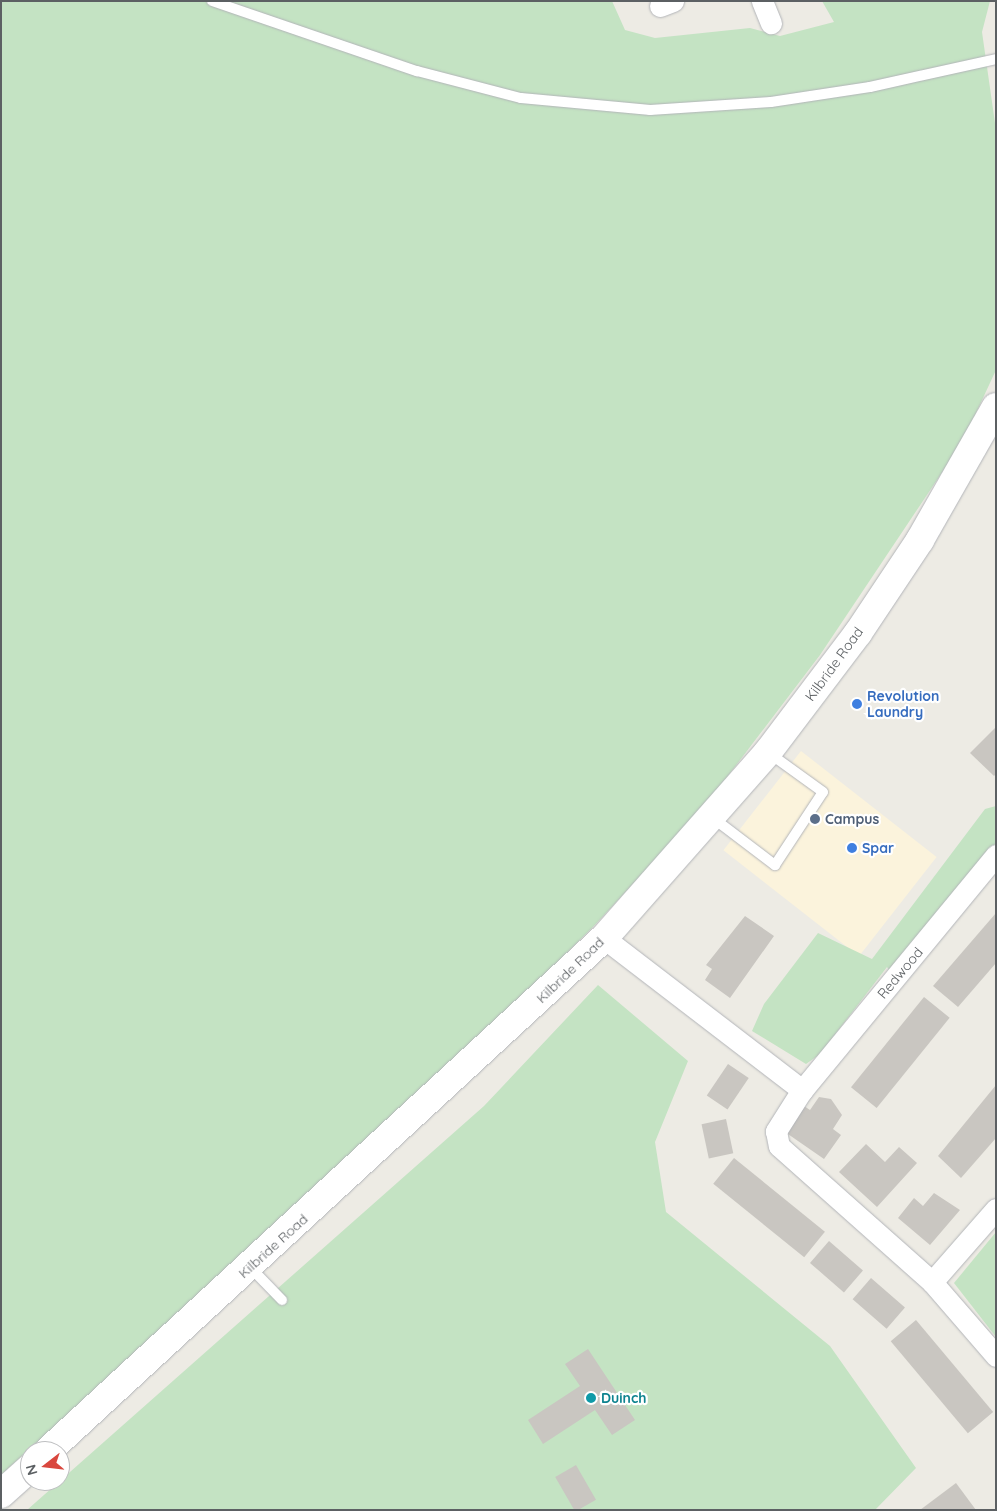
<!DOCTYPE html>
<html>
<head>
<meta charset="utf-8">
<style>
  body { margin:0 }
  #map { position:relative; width:997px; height:1511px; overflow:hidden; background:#edebe4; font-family:Quicksand,sans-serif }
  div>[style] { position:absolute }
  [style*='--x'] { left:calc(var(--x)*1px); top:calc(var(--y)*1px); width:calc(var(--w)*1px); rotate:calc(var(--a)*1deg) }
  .commercial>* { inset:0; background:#fbf3dc; transform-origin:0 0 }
  .green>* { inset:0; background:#c4e3c3 }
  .building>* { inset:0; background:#c9c6c1; transform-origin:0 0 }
  .roads { filter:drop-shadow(0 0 1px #b2b4b8) drop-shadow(0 0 1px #b2b4b8) }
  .lane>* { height:10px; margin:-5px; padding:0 5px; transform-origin:5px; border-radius:5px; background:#fff }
  .street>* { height:21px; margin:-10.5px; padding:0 10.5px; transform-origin:10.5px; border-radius:10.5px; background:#fff }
  .secondary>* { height:28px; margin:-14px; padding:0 14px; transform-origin:14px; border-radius:14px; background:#fff }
  .dots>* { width:14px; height:14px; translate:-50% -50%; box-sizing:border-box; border:2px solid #fff; border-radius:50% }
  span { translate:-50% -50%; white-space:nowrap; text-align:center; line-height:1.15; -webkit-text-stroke:4.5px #fff; paint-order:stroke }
  .street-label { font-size:14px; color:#5c6063 }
  .shop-label { font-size:14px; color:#366cbe; font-weight:700 }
  .left { translate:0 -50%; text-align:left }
  .service-label { font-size:14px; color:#4e5e75; font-weight:700 }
  .culture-label { font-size:14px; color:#0d838f; font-weight:700 }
  .frame { position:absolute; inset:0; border:2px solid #5c6063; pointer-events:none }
  .north { position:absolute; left:20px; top:1441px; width:50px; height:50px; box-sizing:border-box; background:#fff; border:1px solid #bebfc1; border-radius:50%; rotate:254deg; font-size:14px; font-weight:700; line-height:20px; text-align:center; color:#5c6063 }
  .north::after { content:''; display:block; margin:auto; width:18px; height:22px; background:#d9473e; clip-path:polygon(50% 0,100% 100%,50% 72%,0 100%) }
</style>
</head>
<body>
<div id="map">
  <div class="commercial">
    <div style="left:801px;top:751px;width:172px;height:126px;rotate:38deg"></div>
  </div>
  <div class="green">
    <div style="clip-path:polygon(1px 1px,612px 1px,625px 30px,655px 38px,750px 28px,780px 36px,834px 22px,822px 1px,990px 1px,982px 32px,996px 130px,996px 370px,963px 441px,820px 655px,702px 810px,592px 928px,450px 1067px,1px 1475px)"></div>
    <div style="clip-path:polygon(996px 806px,996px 843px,890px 971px,887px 967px,820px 1054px,806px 1064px,752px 1031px,764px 1004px,818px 933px,872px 959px,985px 809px)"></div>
    <div style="clip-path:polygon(598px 985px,688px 1061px,655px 1142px,666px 1212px,830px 1346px,916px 1468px,875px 1510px,27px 1510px,484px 1106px)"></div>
    <div style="clip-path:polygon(996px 1232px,996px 1337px,954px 1283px)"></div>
  </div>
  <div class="building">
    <div style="clip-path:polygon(996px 727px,996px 774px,994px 776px,970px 753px)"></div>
    <div style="clip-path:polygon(996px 913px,996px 963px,958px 1007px,933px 986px)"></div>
    <div style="clip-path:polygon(745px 916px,774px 936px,730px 998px,705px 980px,712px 969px,706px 965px)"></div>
    <div style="left:924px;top:997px;width:33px;height:116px;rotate:39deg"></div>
    <div style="left:728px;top:1064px;width:25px;height:38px;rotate:34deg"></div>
    <div style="clip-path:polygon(996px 1085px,996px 1138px,961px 1178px,938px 1156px)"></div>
    <div style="clip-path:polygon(819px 1097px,831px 1099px,842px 1115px,833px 1129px,841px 1135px,824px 1159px,785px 1132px,804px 1106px,810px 1110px)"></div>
    <div style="left:726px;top:1119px;width:35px;height:25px;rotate:78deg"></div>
    <div style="clip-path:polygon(866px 1144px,885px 1162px,899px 1147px,917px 1163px,877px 1207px,839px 1172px)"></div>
    <div style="left:734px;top:1158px;width:117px;height:33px;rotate:39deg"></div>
    <div style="clip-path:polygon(934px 1193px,960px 1210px,930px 1245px,898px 1218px,914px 1198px,923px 1206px)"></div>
    <div style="left:829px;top:1241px;width:45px;height:29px;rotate:41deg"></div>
    <div style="left:871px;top:1278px;width:45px;height:28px;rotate:41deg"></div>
    <div style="left:916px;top:1320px;width:120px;height:33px;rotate:50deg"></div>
    <div style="clip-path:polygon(588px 1349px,635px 1420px,612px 1435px,595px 1410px,543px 1444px,528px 1420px,580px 1386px,565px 1364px)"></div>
    <div style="left:576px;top:1465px;width:40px;height:24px;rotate:60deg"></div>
    <div style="clip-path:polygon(956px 1483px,976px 1510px,920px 1510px)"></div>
  </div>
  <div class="roads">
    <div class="lane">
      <div style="--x:212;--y:1;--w:217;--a:18.9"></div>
      <div style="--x:417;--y:71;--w:107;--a:14.6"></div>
      <div style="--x:521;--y:98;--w:130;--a:5.3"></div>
      <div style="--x:650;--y:110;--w:121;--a:-3.8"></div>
      <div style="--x:771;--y:102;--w:100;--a:-8.6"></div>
      <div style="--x:870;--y:87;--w:129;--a:-12.5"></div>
      <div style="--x:713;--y:818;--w:78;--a:37.2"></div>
      <div style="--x:775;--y:865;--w:87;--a:-56.7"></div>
      <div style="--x:823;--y:792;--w:67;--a:-144.2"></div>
      <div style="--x:250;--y:1267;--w:46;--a:45.9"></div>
    </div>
    <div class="street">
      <div style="--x:762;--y:1;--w:24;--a:68"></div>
      <div style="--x:660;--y:6;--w:14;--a:-21"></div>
      <div style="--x:996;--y:855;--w:305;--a:129.5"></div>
      <div style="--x:802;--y:1090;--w:49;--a:122.4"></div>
      <div style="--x:776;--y:1131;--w:15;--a:79"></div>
      <div style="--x:779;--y:1146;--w:205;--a:41.6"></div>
      <div style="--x:932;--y:1282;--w:98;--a:49.1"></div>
      <div style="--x:604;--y:938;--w:250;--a:37.5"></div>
      <div style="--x:932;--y:1282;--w:97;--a:-48.8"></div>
    </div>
    <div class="secondary">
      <div style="--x:48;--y:1451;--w:757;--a:-42.7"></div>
      <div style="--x:604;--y:938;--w:248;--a:-48.6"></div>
      <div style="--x:768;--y:752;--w:149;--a:-52.9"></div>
      <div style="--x:858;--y:633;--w:112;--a:-56.3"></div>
      <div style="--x:920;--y:540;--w:153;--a:-60.3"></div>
      <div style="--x:1;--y:1494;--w:39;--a:-42"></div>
    </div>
  </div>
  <div class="dots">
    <div style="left:857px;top:704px;background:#3f7fe0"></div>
    <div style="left:815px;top:819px;background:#5c6f8a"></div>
    <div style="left:852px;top:848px;background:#3f7fe0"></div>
    <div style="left:591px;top:1398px;background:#0f9aa8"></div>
  </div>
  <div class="street-label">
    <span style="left:834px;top:664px;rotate:-54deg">Kilbride Road</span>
    <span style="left:570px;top:970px;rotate:-44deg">Kilbride Road</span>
    <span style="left:900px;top:973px;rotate:-50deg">Redwood</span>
    <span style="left:273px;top:1246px;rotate:-42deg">Kilbride Road</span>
  </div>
  <div class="shop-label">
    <span class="left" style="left:867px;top:704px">Revolution<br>Laundry</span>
    <span class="left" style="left:862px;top:848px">Spar</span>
  </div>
  <div class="service-label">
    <span class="left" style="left:825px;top:819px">Campus</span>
  </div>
  <div class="culture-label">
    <span class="left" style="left:601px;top:1398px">Duinch</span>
  </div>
  <div class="frame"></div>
  <div class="north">N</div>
</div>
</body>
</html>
